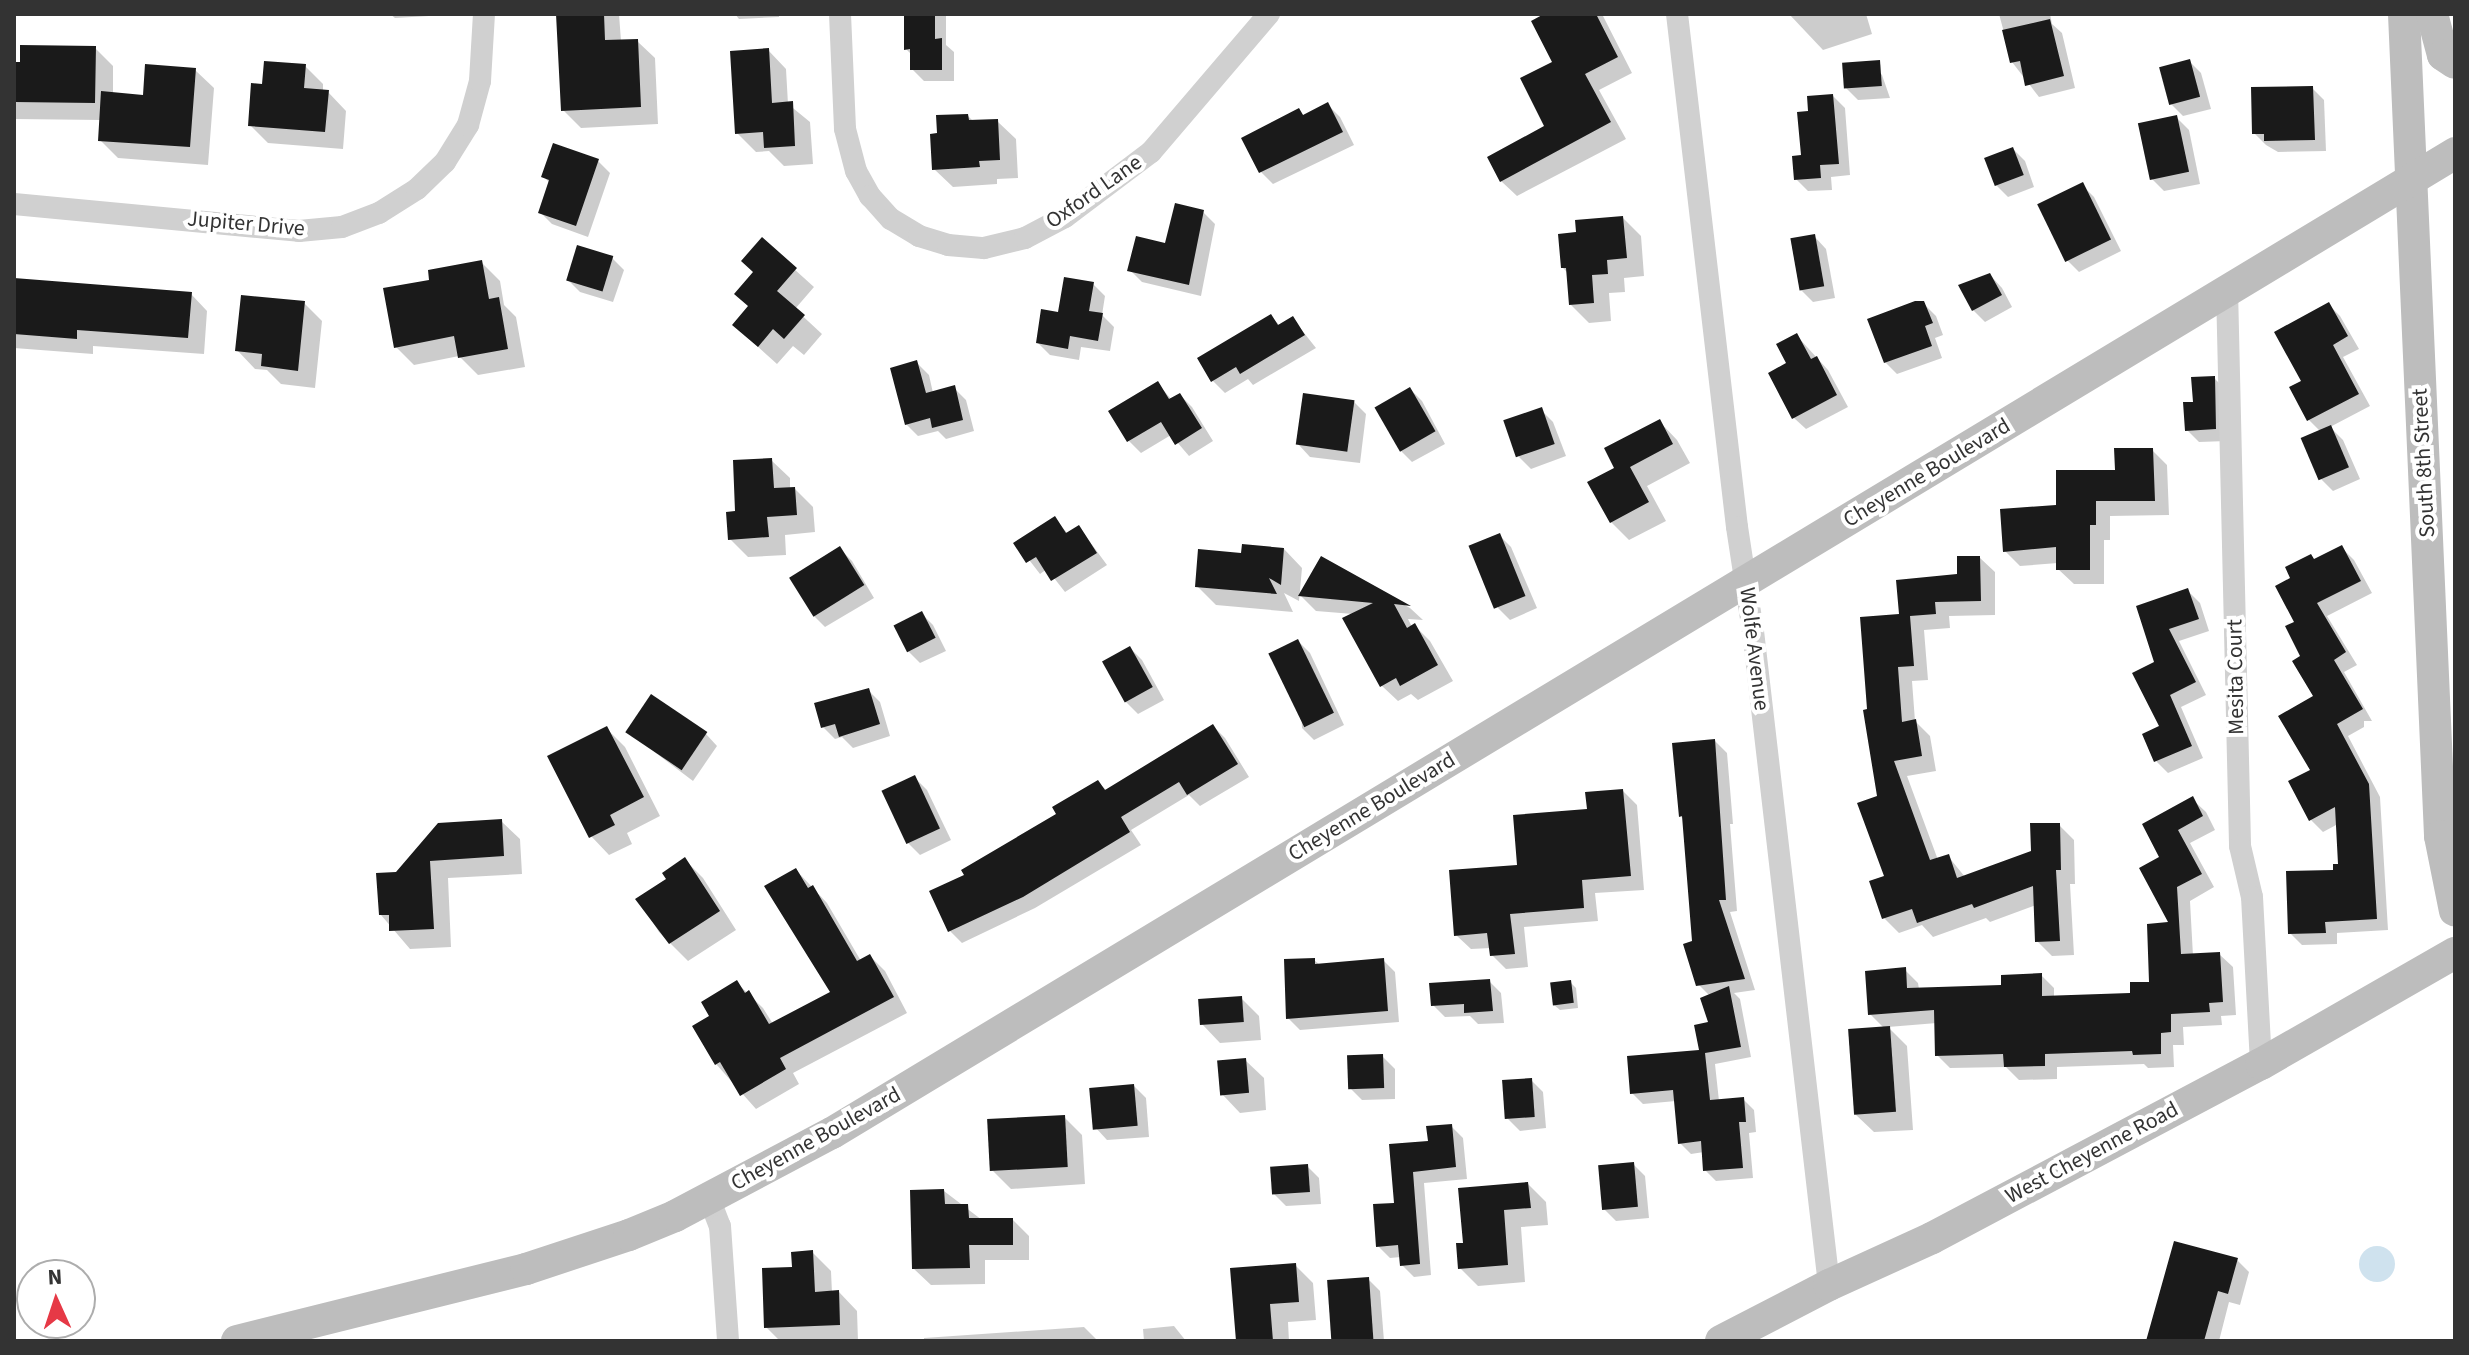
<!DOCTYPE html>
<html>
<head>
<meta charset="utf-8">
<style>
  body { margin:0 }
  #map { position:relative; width:2469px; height:1355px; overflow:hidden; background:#fff; font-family:"Source Sans 3",sans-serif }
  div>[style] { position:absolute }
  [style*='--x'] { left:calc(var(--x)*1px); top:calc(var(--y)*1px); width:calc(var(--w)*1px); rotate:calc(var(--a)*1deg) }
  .water>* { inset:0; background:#cfe2ee }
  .round { border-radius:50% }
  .shadow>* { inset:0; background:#0003 }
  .building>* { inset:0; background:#1a1a1a; transform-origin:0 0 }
  .minor>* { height:22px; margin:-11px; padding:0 11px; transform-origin:11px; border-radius:11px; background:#d0d0d0 }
  .secondary>* { height:32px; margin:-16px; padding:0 16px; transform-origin:16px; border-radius:16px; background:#bdbdbd }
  span { translate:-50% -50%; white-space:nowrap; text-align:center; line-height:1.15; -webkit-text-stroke:8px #fff; paint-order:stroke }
  .street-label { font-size:22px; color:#333 }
  .frame { position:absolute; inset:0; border:16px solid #333; pointer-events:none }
  .north { position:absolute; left:16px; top:1259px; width:80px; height:80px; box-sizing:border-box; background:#fff; border:2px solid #adadad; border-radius:50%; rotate:357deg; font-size:22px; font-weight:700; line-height:32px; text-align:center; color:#333 }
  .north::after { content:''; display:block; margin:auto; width:28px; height:36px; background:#e63946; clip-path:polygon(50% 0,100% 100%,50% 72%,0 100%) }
</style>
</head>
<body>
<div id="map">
  <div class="water">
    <div class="round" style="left:2359px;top:1246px;width:36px;height:36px"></div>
  </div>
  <div class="shadow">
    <div style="clip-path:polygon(390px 14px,429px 14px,429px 16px,395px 18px)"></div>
    <div style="clip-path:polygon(557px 14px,619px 14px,621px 41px,637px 41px,655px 58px,658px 124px,581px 128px,563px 110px)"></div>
    <div style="clip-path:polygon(735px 14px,779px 14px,779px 17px,739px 19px)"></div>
    <div style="clip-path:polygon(904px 14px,946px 14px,946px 45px,954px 52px,954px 81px,924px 81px,912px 69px,912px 55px,906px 49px)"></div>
    <div style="clip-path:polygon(1548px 14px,1602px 14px,1632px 73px,1599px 90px,1626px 139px,1517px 196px,1501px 181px,1547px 127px,1554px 63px)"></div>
    <div style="clip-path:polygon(1789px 14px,1866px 14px,1872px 34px,1823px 50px)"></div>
    <div style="clip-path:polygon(1999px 14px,2050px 14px,2052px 24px,2062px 33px,2075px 88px,2039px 97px,2012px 62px)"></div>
    <div style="clip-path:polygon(95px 48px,113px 66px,113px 94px,144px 97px,195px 70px,214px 88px,208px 165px,118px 158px,100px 140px,101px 120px,14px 119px,14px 64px)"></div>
    <div style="clip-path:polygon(768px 50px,786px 69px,788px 104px,810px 122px,813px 164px,784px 166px,769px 151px,756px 152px,737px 133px)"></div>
    <div style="clip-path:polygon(2189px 61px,2201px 73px,2211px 109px,2183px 116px,2171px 104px)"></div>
    <div style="clip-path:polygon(1870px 63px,1882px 75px,1890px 98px,1858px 100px,1846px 88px)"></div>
    <div style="clip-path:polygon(305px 66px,323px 84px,323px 92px,328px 92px,346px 111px,343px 149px,268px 143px,250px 125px,264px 86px)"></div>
    <div style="clip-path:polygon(2312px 88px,2324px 100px,2326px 151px,2278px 152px,2266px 145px,2254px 133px)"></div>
    <div style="clip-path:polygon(1833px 96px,1845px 108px,1850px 175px,1831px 177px,1832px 190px,1808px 191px,1796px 179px,1810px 112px)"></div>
    <div style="clip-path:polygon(1328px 105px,1340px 117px,1354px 145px,1273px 184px,1261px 172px,1299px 110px,1305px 117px)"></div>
    <div style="clip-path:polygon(968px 116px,974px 122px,997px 121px,1016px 139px,1018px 178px,997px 179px,997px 184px,953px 187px,934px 169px,939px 135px)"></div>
    <div style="clip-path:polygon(2177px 118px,2189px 130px,2200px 184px,2164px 191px,2152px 179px)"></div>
    <div style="clip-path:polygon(2013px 149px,2025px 161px,2034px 187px,2008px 197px,1996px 185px)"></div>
    <div style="clip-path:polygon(598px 161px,610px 173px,588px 237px,552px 224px,540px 212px,550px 183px,544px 177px)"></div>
    <div style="clip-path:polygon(2082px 185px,2094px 197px,2121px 251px,2079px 272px,2067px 260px,2040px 206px)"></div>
    <div style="clip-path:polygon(1203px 212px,1215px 224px,1201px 296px,1142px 282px,1130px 270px,1167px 246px)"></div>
    <div style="clip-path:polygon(1623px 218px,1641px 236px,1644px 276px,1624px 278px,1625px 292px,1609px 293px,1611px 321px,1589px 323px,1571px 305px,1569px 274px,1563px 268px,1578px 234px)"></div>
    <div style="clip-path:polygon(1814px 236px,1826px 249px,1835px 298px,1813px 302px,1801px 290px)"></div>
    <div style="clip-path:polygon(762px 240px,814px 287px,795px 309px,822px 334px,804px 355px,793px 346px,777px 364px,734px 325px,750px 307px)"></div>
    <div style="clip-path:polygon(612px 258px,624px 270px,613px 302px,580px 292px,568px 280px)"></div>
    <div style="clip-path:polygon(481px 262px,500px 281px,504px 305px,516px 317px,525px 367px,478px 375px,459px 356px,414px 365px,396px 347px,432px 281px)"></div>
    <div style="clip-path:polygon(1990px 275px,2002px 288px,2012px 307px,1985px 322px,1973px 310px)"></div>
    <div style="clip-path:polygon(14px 279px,191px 294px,207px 311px,204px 354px,93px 346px,93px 354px,14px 348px)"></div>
    <div style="clip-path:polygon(1093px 284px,1105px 296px,1102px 315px,1114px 327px,1110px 351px,1081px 347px,1079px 360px,1050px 355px,1038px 343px,1060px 314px)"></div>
    <div style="clip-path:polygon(304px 303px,322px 321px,315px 388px,281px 384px,267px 370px,255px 369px,237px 350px)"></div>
    <div style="clip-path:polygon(1924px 304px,1936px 316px,1943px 335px,1935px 338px,1942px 358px,1897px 374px,1885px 362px)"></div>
    <div style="clip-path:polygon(2328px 304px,2340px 316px,2359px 349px,2343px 357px,2370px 406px,2330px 427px,2343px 440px,2360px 479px,2333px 491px,2321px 479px,2321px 432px,2309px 420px,2304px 381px)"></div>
    <div style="clip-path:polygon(1271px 316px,1280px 326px,1293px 319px,1316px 348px,1253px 385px,1248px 379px,1225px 393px,1213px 381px)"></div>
    <div style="clip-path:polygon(1797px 336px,1828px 370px,1848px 407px,1806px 429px,1794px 418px,1789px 363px)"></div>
    <div style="clip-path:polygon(917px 363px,929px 375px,933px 393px,954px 388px,966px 400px,974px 431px,946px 439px,938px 431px,918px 436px,906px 424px)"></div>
    <div style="clip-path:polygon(2214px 378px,2226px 390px,2227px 441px,2199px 442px,2187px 430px,2195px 404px)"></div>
    <div style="clip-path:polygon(1158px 384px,1172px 400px,1180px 395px,1192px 407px,1213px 441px,1189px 456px,1171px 435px,1141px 453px,1129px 441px)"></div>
    <div style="clip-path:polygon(1410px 389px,1422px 401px,1445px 444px,1412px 462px,1400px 450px,1377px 407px)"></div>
    <div style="clip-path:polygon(1354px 402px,1366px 414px,1360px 463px,1310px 457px,1298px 444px)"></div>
    <div style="clip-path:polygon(1541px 410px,1553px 422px,1566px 456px,1531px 469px,1519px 457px)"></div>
    <div style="clip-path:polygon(1659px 421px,1677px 440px,1690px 463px,1647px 486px,1666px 521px,1629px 540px,1611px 522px,1617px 469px)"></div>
    <div style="clip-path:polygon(2152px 450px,2167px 465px,2169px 515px,2110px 516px,2110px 540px,2104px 540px,2104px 584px,2074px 584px,2058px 569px,2058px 563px,2020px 566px,2005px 551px,2058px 506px)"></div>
    <div style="clip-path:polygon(771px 460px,790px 478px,790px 489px,795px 489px,813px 507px,815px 532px,785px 535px,786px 555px,748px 557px,730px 539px,737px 513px)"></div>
    <div style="clip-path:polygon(1055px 519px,1068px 534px,1079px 527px,1107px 565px,1065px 592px,1047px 569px,1040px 574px,1016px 543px)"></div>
    <div style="clip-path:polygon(1499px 535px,1511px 547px,1537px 608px,1510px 620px,1498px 608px)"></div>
    <div style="clip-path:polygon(2342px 548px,2354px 560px,2372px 593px,2327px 616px,2357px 665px,2344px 672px,2372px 721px,2364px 721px,2364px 727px,2348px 736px,2380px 797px,2388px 930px,2337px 933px,2337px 944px,2302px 945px,2290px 933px,2340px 866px,2338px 824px,2323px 832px,2311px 820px,2291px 782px,2313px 770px,2315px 697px,2297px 623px,2316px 561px)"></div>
    <div style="clip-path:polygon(840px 549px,852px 561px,874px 598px,825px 627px,813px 615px)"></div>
    <div style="clip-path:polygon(1284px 549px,1302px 568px,1299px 601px,1284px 593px,1293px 612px,1216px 605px,1197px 586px,1243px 555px)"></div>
    <div style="clip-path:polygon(1980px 558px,1995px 572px,1995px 615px,1949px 616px,1950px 628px,1924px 630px,1928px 680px,1912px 681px,1915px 721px,1930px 736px,1936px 771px,1907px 776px,1938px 860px,1948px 856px,1965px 877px,2033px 852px,2059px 825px,2074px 840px,2075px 884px,2070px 884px,2074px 955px,2052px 956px,2037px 941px,2036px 905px,1990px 922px,1986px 918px,1933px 937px,1922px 925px,1899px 933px,1884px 918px,1887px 877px,1869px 710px,1901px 616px)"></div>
    <div style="clip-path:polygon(1322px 559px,1410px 608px,1423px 620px,1408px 619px,1412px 627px,1415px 626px,1430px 641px,1453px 681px,1418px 700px,1411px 694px,1398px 701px,1382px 686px,1353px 614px,1316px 611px,1301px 596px)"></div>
    <div style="clip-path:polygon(2188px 591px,2200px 603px,2209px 631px,2179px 641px,2206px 695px,2181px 707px,2203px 758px,2168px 773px,2156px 761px,2162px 728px,2157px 663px,2138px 607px)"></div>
    <div style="clip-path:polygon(921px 613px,933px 625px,946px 651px,920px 663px,908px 651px)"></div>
    <div style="clip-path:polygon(1298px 641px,1310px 653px,1344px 725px,1314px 740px,1302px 728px)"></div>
    <div style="clip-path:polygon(1130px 648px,1142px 660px,1164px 700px,1138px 714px,1126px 702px)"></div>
    <div style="clip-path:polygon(868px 690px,880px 702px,890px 736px,853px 748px,842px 737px,835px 739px,823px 727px,817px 705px)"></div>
    <div style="clip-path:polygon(1213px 726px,1225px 738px,1249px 777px,1200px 806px,1189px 795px,1131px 830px,1141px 845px,1035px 908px,962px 943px,950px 931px,967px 876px,1059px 815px,1098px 782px,1107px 791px)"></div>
    <div style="clip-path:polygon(606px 728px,625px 747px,660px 816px,627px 833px,632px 844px,609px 855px,591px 836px)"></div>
    <div style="clip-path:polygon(628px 732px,706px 734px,717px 746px,693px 781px)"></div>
    <div style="clip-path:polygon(1715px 741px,1727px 753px,1733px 824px,1730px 824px,1737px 911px,1730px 912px,1755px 990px,1734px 993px,1740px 999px,1751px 1057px,1715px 1064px,1719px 1101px,1743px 1099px,1754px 1110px,1756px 1132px,1749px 1133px,1753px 1178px,1716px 1181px,1705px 1170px,1704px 1152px,1691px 1154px,1680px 1143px,1676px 1101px,1643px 1104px,1632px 1093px,1701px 1052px,1710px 1024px,1710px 996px,1698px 984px,1685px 820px,1680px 816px)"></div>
    <div style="clip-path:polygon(915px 778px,927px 790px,951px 840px,920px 855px,908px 843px)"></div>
    <div style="clip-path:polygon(1623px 791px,1637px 805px,1644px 890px,1595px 893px,1598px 921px,1524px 927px,1528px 967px,1506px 969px,1492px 955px,1491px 948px,1471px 949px,1456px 935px,1519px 867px,1589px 811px)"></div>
    <div style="clip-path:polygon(2192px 799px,2206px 812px,2215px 830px,2190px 843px,2214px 887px,2190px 901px,2193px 956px,2219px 954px,2233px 967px,2236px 1015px,2221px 1016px,2222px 1025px,2183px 1027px,2184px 1045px,2173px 1045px,2174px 1067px,2148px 1068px,2144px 1064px,2057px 1067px,2057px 1079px,2019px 1080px,2006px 1067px,1950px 1068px,1937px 1055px,1937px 1023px,1888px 1027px,1907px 1046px,1913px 1130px,1874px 1132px,1855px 1114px,1884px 1028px,1870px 1014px,1905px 970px,1918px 983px,1919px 989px,2003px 987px,2041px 975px,2054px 988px,2054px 998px,2132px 995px,2151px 984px,2172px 924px,2162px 857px)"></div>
    <div style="clip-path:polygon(501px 821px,520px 839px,522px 874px,448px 878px,451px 947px,410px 949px,381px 915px,397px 874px)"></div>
    <div style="clip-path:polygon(685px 860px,703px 878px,736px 930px,688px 961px,659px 932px,638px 899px,669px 879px)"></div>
    <div style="clip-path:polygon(796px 870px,827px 903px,861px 961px,870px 956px,885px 971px,907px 1013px,793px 1073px,799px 1084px,756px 1109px,716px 1064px,711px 1017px,737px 983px,763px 1008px,773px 1024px,833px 992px)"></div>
    <div style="clip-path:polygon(1314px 960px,1320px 965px,1383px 960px,1395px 972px,1399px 1022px,1300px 1030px,1288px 1018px)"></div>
    <div style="clip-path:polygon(1489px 981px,1501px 993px,1504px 1023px,1478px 1024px,1470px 1016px,1445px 1017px,1433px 1005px)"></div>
    <div style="clip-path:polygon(1570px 982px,1576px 988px,1578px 1008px,1560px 1010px,1554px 1005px)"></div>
    <div style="clip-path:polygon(1241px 998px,1259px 1016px,1261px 1040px,1220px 1043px,1202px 1024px)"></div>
    <div style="clip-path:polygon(1382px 1056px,1395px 1069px,1395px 1099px,1362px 1100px,1350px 1088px)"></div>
    <div style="clip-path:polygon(1245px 1060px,1264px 1078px,1266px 1110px,1240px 1113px,1222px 1094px)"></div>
    <div style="clip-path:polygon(1531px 1080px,1543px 1092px,1546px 1128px,1520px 1131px,1508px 1119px)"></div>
    <div style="clip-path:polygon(1134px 1086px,1146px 1098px,1149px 1137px,1107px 1140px,1095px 1127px)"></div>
    <div style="clip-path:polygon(1064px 1117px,1082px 1135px,1085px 1184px,1011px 1189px,993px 1171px)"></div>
    <div style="clip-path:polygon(1451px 1126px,1463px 1138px,1467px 1179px,1424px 1183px,1431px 1275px,1414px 1277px,1402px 1265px,1401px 1257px,1390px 1258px,1378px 1246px,1396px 1204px,1391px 1146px,1430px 1143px)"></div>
    <div style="clip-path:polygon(1633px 1164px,1645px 1176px,1649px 1218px,1616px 1221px,1604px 1209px)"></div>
    <div style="clip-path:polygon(1307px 1166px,1319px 1178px,1321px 1204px,1286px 1206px,1274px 1194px)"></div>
    <div style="clip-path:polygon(1528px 1184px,1546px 1202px,1548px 1225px,1521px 1227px,1525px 1282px,1478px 1286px,1460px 1268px,1465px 1245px)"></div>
    <div style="clip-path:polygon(944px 1191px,982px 1220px,1013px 1220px,1029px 1236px,1029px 1260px,985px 1260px,985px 1284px,931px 1285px,914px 1269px)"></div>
    <div style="clip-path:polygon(812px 1252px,831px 1271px,832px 1293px,839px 1292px,857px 1311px,858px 1341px,780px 1341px,766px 1327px,794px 1269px)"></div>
    <div style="clip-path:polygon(2237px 1260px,2249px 1272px,2240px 1305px,2229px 1302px,2219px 1341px,2148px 1341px)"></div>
    <div style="clip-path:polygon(1295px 1265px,1313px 1283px,1316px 1320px,1288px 1322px,1289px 1341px,1238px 1341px)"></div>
    <div style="clip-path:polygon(1368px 1279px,1380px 1291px,1384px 1341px,1333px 1341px)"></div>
    <div style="clip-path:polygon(1174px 1326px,1186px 1341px,1144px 1341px,1143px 1329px)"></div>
    <div style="clip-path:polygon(1084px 1327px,1098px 1341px,924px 1341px,924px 1338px)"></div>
  </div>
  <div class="building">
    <div style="clip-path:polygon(556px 14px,604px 14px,605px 40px,638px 39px,641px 107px,561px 111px)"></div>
    <div style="clip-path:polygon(904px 14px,935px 14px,935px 39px,942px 38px,942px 70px,910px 70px,910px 49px,904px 50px)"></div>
    <div style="clip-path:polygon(1544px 14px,1596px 14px,1618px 57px,1585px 74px,1611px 122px,1500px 182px,1487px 157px,1544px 126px,1520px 78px,1552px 62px,1531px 21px)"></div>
    <div style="clip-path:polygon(2050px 19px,2064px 76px,2025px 86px,2020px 61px,2010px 63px,2002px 30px)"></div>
    <div style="clip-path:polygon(20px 45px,96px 46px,95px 103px,14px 102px,14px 62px,20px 62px)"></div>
    <div style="clip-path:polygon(769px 48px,772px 103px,793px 101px,795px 146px,764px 148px,763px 132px,735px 134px,730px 51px)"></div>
    <div style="left:2190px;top:59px;width:39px;height:32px;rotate:75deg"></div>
    <div style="left:1880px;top:60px;width:26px;height:38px;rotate:86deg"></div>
    <div style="clip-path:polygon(264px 61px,306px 64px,304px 88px,329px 90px,325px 132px,248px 126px,251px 83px,262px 84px)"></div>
    <div style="clip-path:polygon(145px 64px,196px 68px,190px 147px,98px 141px,101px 91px,143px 95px)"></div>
    <div style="clip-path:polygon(2313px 86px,2315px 140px,2264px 141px,2264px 134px,2252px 134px,2251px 87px)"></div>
    <div style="clip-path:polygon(1833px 94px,1839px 164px,1820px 165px,1821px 178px,1794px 180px,1792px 156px,1801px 155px,1797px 112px,1808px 111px,1807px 96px)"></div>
    <div style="clip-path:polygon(1328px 102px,1343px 132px,1259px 173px,1241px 138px,1299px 108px,1303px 115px)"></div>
    <div style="clip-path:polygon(968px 114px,969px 120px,998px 119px,1000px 160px,979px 161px,980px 167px,932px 170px,930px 134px,937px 133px,936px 115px)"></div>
    <div style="left:2177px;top:115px;width:58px;height:40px;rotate:78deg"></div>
    <div style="clip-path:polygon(553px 143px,599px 159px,576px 226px,538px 213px,549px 180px,541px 177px)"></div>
    <div style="left:2013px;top:147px;width:30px;height:31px;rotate:69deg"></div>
    <div style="left:2083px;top:182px;width:64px;height:51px;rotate:64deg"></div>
    <div style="clip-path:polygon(1175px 203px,1204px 210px,1189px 285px,1127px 271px,1136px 236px,1165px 243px)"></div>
    <div style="clip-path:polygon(1623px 216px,1627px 258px,1607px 260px,1608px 274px,1592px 275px,1594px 303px,1569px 305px,1566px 268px,1561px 268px,1558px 234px,1576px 232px,1575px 220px)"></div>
    <div style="left:1815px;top:234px;width:53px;height:25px;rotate:80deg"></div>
    <div style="clip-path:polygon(762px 237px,797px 268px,777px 291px,805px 315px,784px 339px,773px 329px,758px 347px,732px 325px,748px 306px,734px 294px,753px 272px,741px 261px)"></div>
    <div style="left:577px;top:245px;width:38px;height:37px;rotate:17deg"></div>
    <div style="clip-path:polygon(482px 260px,489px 299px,499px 297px,508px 349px,458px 358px,454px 336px,394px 348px,383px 288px,429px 280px,428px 270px)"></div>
    <div style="clip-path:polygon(1990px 273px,2002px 295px,1972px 311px,1958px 285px)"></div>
    <div style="clip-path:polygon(1064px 277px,1094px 282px,1089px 311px,1103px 313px,1098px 341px,1070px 336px,1068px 349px,1036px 343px,1041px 309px,1058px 312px)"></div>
    <div style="clip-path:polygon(14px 278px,192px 292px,188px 338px,77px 330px,77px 339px,14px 334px)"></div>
    <div style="clip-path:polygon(241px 295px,305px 301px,298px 371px,261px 366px,262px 354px,235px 351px)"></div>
    <div style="clip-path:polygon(1915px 301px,1924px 301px,1933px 323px,1925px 326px,1932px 346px,1884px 363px,1867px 319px)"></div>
    <div style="clip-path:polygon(2329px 302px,2348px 336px,2333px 345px,2359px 394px,2307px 421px,2289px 387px,2301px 381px,2274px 332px)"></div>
    <div style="clip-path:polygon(1271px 314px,1278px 325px,1293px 316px,1305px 335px,1240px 374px,1236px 367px,1211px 382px,1197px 358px)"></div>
    <div style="clip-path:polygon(1797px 333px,1811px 359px,1817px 356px,1837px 395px,1792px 419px,1768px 373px,1786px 363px,1776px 344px)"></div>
    <div style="clip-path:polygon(917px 360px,926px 393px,955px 385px,963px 420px,932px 428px,930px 418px,905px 425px,890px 368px)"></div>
    <div style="clip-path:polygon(2215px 376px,2216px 429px,2185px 431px,2183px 402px,2193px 402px,2191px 377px)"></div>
    <div style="clip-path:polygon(1158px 381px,1169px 399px,1180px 393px,1202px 428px,1175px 445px,1161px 422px,1127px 442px,1108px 411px)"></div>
    <div style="left:1410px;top:387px;width:51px;height:41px;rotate:60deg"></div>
    <div style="left:1303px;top:393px;width:52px;height:52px;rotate:8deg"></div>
    <div style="left:1542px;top:407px;width:39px;height:41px;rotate:71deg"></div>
    <div style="clip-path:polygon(1660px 419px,1673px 444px,1630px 467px,1649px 502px,1610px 523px,1587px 482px,1614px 468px,1604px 448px)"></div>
    <div style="left:2331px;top:425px;width:46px;height:33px;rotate:67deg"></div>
    <div style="clip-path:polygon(2114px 448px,2153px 448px,2155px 501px,2096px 501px,2096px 525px,2090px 525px,2090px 570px,2056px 570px,2056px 547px,2003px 552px,2000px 509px,2056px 505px,2056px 470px,2115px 470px)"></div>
    <div style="clip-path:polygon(772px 458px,774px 488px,795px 487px,797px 515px,767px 517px,769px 537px,728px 540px,726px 512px,735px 511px,733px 460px)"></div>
    <div style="clip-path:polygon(1055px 516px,1066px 533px,1079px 525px,1097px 553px,1051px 581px,1036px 557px,1026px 563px,1013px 543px)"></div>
    <div style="left:1500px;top:533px;width:68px;height:34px;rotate:68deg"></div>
    <div style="clip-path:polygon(1242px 544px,1284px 548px,1281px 585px,1269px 578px,1277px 594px,1195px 587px,1198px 549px,1241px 553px)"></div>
    <div style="clip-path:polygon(2342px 545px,2361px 581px,2317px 603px,2346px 652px,2334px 660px,2363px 709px,2337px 724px,2369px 784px,2377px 919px,2325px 922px,2326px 933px,2288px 934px,2286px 871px,2333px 870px,2333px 864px,2338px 864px,2335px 807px,2309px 821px,2288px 781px,2310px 770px,2278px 716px,2313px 696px,2292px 661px,2300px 656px,2285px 626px,2294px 622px,2275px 586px,2290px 578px,2285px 567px,2311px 554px,2314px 559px)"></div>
    <div style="left:840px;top:546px;width:46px;height:60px;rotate:58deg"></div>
    <div style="clip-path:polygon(1321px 556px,1411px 606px,1394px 604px,1407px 628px,1415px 623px,1438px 665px,1400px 686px,1396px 678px,1380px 687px,1342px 618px,1373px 603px,1298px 596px)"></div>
    <div style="clip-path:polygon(1957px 556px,1980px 556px,1981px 601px,1935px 602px,1936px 614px,1910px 616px,1914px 666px,1898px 667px,1902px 722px,1916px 719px,1922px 756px,1894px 761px,1930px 860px,1949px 854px,1957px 878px,2031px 851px,2030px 823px,2060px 823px,2061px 870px,2056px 870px,2060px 941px,2035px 942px,2033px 886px,1974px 908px,1972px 904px,1917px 923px,1912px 909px,1882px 919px,1869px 881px,1884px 876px,1857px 803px,1877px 796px,1863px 710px,1867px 709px,1860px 617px,1899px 614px,1896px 580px,1957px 574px)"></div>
    <div style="clip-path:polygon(2188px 588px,2199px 619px,2169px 629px,2196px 682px,2170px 695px,2192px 746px,2154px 762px,2142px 734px,2159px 726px,2132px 673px,2154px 662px,2136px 606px)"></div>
    <div style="left:922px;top:611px;width:30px;height:32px;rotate:63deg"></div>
    <div style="left:1298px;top:639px;width:82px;height:33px;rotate:64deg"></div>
    <div style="left:1130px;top:646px;width:47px;height:32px;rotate:61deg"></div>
    <div style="clip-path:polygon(869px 688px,880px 724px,839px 737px,835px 724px,821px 728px,814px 703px)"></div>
    <div style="left:651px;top:694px;width:68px;height:46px;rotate:34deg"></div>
    <div style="clip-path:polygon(1213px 724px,1238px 764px,1187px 795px,1179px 782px,1121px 817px,1130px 832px,1023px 897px,948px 932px,929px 891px,964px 875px,961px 870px,1056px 814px,1052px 807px,1098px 780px,1105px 790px)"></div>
    <div style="clip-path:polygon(607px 726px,644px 797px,610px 815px,615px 825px,589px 838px,547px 756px)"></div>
    <div style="clip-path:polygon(1715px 739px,1726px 900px,1719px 900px,1745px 979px,1696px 986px,1683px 944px,1692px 941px,1682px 816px,1679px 817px,1672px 743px)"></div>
    <div style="left:915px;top:775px;width:59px;height:37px;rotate:65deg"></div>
    <div style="clip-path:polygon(1623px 789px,1631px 876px,1582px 880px,1584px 908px,1510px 914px,1515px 954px,1490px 956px,1487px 933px,1454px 936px,1449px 870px,1517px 865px,1513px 815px,1587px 809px,1585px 792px)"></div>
    <div style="clip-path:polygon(2193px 796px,2203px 816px,2178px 830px,2202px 874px,2177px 887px,2181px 954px,2220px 952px,2223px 1002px,2209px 1003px,2210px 1012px,2171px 1014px,2171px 1032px,2161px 1033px,2161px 1054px,2133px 1055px,2132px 1051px,2045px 1054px,2045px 1066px,2004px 1067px,2003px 1054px,1935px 1056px,1934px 1010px,1868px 1015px,1865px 971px,1906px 967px,1907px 988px,2001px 985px,2001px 975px,2042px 973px,2042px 996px,2130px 993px,2130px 982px,2149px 982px,2147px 924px,2168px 922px,2139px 868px,2159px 857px,2142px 824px)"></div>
    <div style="clip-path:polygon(502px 819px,504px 856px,430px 861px,434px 929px,389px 931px,389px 915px,379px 915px,376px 873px,396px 872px,438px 823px)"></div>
    <div style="clip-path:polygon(685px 857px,720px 911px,669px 944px,635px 899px,666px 879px,662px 873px)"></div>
    <div style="clip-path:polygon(796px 868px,808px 888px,813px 885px,857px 961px,870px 954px,894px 997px,780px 1058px,786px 1069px,740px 1096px,720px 1062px,715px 1065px,692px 1026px,709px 1016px,701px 1002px,737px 980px,745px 993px,749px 990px,769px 1024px,830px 992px,764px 886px)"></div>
    <div style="clip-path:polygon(1315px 958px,1315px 964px,1384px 958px,1388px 1011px,1286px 1019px,1284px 959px)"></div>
    <div style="clip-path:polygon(1490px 979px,1493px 1011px,1464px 1013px,1464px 1004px,1431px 1006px,1429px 983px)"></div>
    <div style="left:1571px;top:980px;width:23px;height:21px;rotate:83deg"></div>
    <div style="clip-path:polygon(1729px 986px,1741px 1047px,1705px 1053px,1710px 1100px,1744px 1097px,1746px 1122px,1739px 1122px,1743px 1168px,1703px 1171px,1701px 1141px,1678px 1144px,1673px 1090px,1630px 1094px,1627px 1056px,1699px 1050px,1694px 1025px,1708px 1022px,1700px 998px)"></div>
    <div style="left:1242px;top:996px;width:26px;height:44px;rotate:86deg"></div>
    <div style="left:1890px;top:1026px;width:86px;height:42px;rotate:86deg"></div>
    <div style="left:1383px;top:1054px;width:34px;height:36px;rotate:88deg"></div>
    <div style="left:1246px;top:1058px;width:35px;height:29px;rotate:85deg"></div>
    <div style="left:1532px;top:1078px;width:39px;height:30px;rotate:86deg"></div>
    <div style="left:1134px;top:1084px;width:42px;height:45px;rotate:85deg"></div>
    <div style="left:1065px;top:1115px;width:52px;height:78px;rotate:87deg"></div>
    <div style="clip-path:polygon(1452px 1124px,1456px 1167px,1413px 1172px,1420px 1264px,1400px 1266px,1398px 1245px,1376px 1247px,1373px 1204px,1394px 1203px,1389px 1144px,1428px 1141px,1426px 1126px)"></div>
    <div style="left:1634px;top:1162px;width:45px;height:36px;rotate:85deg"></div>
    <div style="left:1308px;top:1164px;width:28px;height:38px;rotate:86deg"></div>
    <div style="clip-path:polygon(1528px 1182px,1531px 1208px,1504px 1210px,1508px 1265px,1458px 1269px,1456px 1243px,1463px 1243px,1458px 1188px)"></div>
    <div style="clip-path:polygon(944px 1189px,945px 1204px,968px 1204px,969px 1218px,1013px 1218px,1013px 1245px,969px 1245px,970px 1268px,912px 1269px,910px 1190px)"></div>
    <div style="clip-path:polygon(2174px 1241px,2238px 1258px,2228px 1294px,2218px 1291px,2204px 1341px,2146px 1341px)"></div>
    <div style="clip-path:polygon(813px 1250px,815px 1292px,839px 1290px,840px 1325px,764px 1328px,762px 1268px,792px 1267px,791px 1252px)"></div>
    <div style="clip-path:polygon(1296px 1263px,1299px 1302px,1270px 1304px,1273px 1341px,1236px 1341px,1230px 1268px)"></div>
    <div style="left:1369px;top:1277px;width:64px;height:42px;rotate:86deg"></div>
  </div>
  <div class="minor">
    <div style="--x:840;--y:14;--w:115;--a:87.5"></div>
    <div style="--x:845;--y:129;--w:43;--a:75.3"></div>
    <div style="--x:856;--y:171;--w:29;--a:61"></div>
    <div style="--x:870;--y:196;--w:31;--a:48"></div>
    <div style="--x:891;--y:219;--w:33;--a:31"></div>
    <div style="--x:919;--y:236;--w:30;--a:17"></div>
    <div style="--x:948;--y:245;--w:36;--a:5"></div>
    <div style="--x:984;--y:248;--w:42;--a:-13.7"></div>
    <div style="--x:1025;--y:238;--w:45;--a:-27.7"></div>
    <div style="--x:1065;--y:217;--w:108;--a:-37.1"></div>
    <div style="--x:1151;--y:152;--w:182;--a:-49.5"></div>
    <div style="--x:1677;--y:14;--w:516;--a:83.33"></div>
    <div style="--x:1737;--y:527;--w:105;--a:81.3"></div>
    <div style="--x:1753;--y:631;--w:658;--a:83.37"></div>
    <div style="--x:14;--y:204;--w:286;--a:5.4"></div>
    <div style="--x:299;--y:231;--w:43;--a:-5.3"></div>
    <div style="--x:342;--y:227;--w:40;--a:-21"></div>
    <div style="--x:379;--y:213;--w:45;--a:-32.3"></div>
    <div style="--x:417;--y:189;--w:39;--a:-44"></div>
    <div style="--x:445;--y:162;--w:44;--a:-58.1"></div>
    <div style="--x:468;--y:125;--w:46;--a:-74.7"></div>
    <div style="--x:480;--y:81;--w:67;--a:-86.6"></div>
    <div style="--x:2227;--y:289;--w:557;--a:88.66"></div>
    <div style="--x:2240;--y:846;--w:52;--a:76.8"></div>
    <div style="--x:2252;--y:897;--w:167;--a:86.9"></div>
    <div style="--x:709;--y:1198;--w:30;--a:69"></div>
    <div style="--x:720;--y:1226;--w:115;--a:86"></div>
  </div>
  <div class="secondary">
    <div style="--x:2404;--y:14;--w:823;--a:87.49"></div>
    <div style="--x:2440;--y:836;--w:76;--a:78.7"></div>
    <div style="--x:2432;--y:14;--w:42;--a:75"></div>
    <div style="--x:2443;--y:55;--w:14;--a:34"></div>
    <div style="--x:237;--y:1341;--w:298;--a:-14"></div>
    <div style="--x:526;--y:1269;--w:108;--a:-18.3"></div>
    <div style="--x:629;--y:1235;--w:50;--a:-22.4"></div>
    <div style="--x:675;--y:1216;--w:178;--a:-27.9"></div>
    <div style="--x:832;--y:1133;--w:1896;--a:-31.12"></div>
    <div style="--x:1721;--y:1341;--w:122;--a:-27.4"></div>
    <div style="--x:1829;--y:1285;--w:113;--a:-24.5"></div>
    <div style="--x:1932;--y:1238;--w:372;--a:-27.9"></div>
    <div style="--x:2261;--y:1064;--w:224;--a:-29.8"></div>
  </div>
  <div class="street-label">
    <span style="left:1094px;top:192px;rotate:-35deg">Oxford Lane</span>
    <span style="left:246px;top:224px;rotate:5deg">Jupiter Drive</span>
    <span style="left:2424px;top:463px;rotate:-93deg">South 8th Street</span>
    <span style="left:1927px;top:473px;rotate:-31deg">Cheyenne Boulevard</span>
    <span style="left:1754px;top:649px;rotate:83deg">Wolfe Avenue</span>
    <span style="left:2236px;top:677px;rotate:-91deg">Mesita Court</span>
    <span style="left:1372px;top:807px;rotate:-31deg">Cheyenne Boulevard</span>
    <span style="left:816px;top:1139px;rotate:-29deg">Cheyenne Boulevard</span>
    <span style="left:2092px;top:1153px;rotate:-28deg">West Cheyenne Road</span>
  </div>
  <div class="frame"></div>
  <div class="north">N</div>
</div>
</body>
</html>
